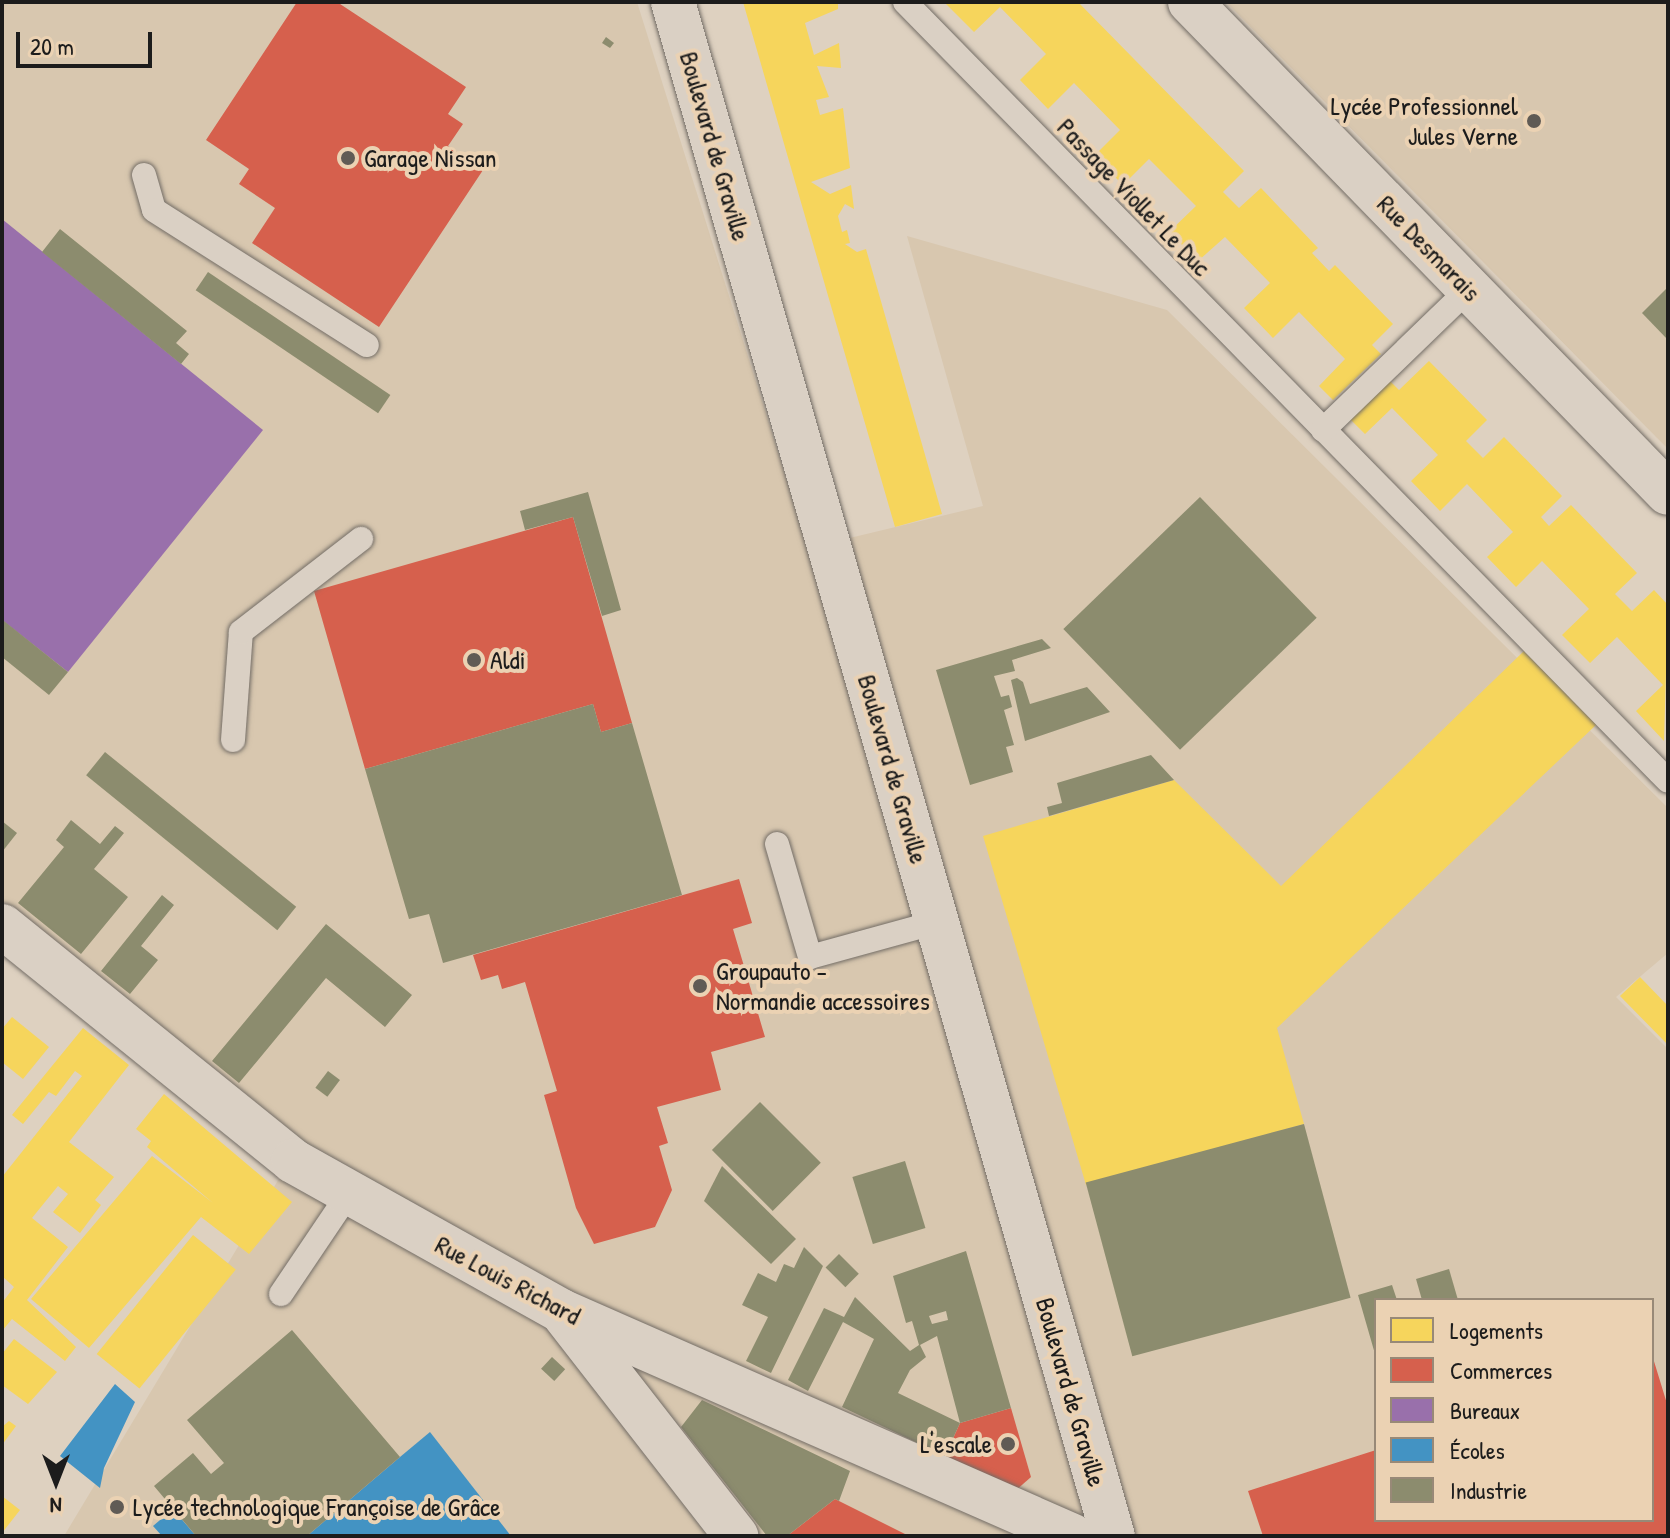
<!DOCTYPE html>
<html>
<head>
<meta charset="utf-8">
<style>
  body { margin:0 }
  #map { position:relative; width:1670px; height:1538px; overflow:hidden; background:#ded1c0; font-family:"Patrick Hand",sans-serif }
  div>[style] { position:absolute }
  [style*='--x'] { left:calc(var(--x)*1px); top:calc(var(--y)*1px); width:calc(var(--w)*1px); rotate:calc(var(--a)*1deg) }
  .built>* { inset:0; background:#d8c7af }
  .homes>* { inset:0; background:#f6d55c; transform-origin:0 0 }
  .shops>* { inset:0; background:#d6604d }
  .offices>* { inset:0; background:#9970ab }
  .schools>* { inset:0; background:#4393c3 }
  .industry>* { inset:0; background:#8c8c6e; transform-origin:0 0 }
  .roads { filter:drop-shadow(0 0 2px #736d66) drop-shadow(0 0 2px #736d66) }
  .lane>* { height:24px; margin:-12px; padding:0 12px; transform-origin:12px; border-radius:12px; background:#dad0c4 }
  .street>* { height:44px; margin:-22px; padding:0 22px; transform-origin:22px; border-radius:22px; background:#dad0c4 }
  .secondary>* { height:44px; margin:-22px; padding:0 22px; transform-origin:22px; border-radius:22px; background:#dad0c4 }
  .dots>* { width:22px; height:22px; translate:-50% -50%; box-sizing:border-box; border:4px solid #ebd2b3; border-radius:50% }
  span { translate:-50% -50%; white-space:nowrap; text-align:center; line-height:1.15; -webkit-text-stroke:8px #ebd2b3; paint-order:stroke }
  .poi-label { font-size:26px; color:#1c1c1c }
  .right { translate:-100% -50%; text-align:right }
  .left { translate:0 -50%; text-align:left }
  .street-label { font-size:26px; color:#1c1c1c }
  .frame { position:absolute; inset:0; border:4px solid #1c1c1c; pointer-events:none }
  .legend { position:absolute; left:1374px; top:1298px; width:280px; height:224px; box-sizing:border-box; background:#ebd2b3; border:2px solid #988977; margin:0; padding:10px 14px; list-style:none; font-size:24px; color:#1c1c1c }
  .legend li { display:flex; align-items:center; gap:16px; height:40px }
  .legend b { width:40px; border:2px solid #988977 }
  .north { position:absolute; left:16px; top:1442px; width:80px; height:80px; -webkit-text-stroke:6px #ebd2b3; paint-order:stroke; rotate:180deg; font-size:22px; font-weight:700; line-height:32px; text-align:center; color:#1c1c1c }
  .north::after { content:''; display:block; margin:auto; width:28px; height:36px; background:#1c1c1c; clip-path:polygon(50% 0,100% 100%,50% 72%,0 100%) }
  .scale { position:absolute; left:16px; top:32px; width:136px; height:36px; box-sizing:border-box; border:4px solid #1c1c1c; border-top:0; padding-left:10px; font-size:24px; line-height:28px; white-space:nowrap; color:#1c1c1c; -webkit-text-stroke:6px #ebd2b3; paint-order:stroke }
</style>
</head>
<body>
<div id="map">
  <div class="built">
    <div style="clip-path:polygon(evenodd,2px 2px,637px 2px,808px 548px,983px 506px,907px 236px,1167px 310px,1668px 808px,1668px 953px,1616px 997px,1668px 1049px,1668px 1536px,64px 1536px,301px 1142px,2px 900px,2px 2px,1376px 1300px,1652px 1300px,1652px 1520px,1376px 1520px,1376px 1300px)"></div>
    <div style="clip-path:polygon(1226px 2px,1668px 2px,1668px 449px)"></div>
  </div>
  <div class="homes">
    <div style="clip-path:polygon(743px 2px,838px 2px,838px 9px,805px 23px,814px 55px,839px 43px,841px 68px,817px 66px,829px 97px,816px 100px,820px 115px,843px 108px,850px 168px,811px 182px,830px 194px,851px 185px,854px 209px,845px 204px,838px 216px,842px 232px,847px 230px,850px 243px,845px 244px,857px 252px,866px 249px,942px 514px,895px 527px)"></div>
    <div style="clip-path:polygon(944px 2px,1078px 2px,1244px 171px,1223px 192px,1239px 208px,1261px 188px,1318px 248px,1312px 253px,1329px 271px,1335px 265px,1393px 324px,1372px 345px,1381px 354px,1333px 400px,1319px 386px,1345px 359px,1299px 312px,1273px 338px,1244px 308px,1270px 283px,1225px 237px,1198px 261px,1169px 232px,1196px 206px,1149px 159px,1123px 185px,1094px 156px,1120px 130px,1074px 83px,1048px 109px,1020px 80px,1046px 54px,1000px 7px,974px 32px)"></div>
    <div style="clip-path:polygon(1429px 361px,1487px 420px,1466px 441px,1483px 458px,1504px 437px,1562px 496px,1541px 517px,1549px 526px,1571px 505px,1637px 573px,1615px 594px,1632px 611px,1654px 590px,1668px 605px,1664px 741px,1636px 711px,1663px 685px,1617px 637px,1590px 663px,1562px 635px,1589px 609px,1542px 561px,1516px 587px,1487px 557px,1513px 532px,1467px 484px,1440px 511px,1411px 481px,1438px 455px,1392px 408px,1365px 434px,1350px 419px,1389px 380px,1399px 390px)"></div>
    <div style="clip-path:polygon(1524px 651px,1597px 724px,1277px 1028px,1304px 1124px,1086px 1185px,983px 836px,1174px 780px,1281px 886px)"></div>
    <div style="clip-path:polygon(1640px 977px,1668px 1006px,1668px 1045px,1620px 996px)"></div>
    <div style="clip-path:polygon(12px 1017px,49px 1047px,23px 1079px,2px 1062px,2px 1029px)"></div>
    <div style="clip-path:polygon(83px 1028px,129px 1065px,69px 1142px,114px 1177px,95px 1200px,101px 1205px,80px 1233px,53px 1212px,68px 1194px,58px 1186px,32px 1218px,68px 1247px,27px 1300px,76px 1347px,65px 1361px,12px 1319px,2px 1331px,2px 1303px,14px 1287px,2px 1276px,2px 1177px,82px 1076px,75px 1071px,56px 1096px,49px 1092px,23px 1124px,12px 1115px)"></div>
    <div style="clip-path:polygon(164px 1094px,292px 1202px,249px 1254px,201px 1217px,89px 1348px,31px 1299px,152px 1156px,213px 1203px,147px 1147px,151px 1141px,136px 1129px)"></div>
    <div style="left:193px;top:1235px;width:55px;height:153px;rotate:39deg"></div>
    <div style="clip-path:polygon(14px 1339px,57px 1372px,28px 1404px,2px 1385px,2px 1354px)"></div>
    <div style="clip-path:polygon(9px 1421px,16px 1426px,2px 1445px,2px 1427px)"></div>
    <div style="clip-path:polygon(2px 1496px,20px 1510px,2px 1533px)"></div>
  </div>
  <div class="shops">
    <div style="clip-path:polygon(297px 2px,337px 2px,466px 87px,448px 114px,463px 124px,448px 146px,483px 170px,379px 327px,252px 243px,275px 208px,239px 184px,249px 169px,206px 140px)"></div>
    <div style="clip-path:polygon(573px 517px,632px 723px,601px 732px,593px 704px,365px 769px,314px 591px)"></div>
    <div style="clip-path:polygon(739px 879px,752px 923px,733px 929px,765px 1037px,711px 1052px,721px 1090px,657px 1107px,668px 1143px,659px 1146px,672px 1190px,655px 1227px,594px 1244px,576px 1208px,544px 1095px,557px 1091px,525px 982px,502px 989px,498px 975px,481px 980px,473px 955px)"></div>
    <div style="clip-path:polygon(1653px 1358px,1668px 1407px,1668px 1536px,1263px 1536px,1248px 1491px,1376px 1450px,1376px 1520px,1652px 1520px)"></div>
    <div style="clip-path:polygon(1011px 1408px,1031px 1477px,1015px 1491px,945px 1456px,960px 1423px)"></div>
    <div style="clip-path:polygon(835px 1499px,909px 1536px,787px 1536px)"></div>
  </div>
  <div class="offices">
    <div style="clip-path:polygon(2px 219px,263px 430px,68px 672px,2px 620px)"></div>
  </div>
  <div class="schools">
    <div style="clip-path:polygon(115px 1384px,135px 1402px,104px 1468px,100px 1488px,60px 1456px)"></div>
    <div style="clip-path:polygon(430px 1432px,511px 1536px,307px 1536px,400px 1457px)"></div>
    <div style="clip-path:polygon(173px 1509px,196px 1536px,162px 1536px,153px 1526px)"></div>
  </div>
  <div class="industry">
    <div style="clip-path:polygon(606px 37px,614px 43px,610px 48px,602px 43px)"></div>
    <div style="clip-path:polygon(60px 229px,187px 331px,176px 343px,189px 354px,181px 364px,42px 252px)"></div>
    <div style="left:208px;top:272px;width:220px;height:22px;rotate:34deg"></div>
    <div style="clip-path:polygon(1668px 287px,1668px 340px,1642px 313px)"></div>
    <div style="clip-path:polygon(588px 492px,621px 610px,602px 616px,573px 517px,525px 530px,520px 511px)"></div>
    <div style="left:1200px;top:497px;width:168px;height:190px;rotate:46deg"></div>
    <div style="clip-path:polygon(4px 621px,68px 672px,49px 695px,2px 657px)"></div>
    <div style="clip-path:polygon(1042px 639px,1051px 648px,1012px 660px,1015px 671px,994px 676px,1001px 697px,1009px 695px,1012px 707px,1004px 710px,1014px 745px,1006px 747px,1013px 772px,970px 785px,936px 670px)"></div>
    <div style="clip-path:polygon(1017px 678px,1023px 682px,1030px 704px,1087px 687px,1110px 712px,1025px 741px,1011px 680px)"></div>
    <div style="clip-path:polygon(593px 704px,601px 732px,632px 723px,682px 895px,443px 963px,429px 914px,409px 919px,365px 769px)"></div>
    <div style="left:105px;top:752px;width:246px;height:30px;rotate:39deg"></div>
    <div style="clip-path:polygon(1151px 755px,1174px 780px,1049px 816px,1047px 807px,1062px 803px,1057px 783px)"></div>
    <div style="clip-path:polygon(71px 820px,100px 844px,115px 826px,124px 833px,94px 869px,128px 897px,81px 954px,18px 903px,64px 847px,56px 840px)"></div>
    <div style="clip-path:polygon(2px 821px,17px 833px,2px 852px)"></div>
    <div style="clip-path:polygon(162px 895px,174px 905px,141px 946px,158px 960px,130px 994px,101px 971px)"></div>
    <div style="clip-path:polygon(326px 924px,412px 995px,385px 1027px,326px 978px,239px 1083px,212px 1061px)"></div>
    <div style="left:328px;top:1071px;width:15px;height:21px;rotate:37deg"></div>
    <div style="left:760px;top:1102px;width:86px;height:68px;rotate:45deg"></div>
    <div style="left:1304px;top:1124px;width:180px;height:226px;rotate:75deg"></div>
    <div style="left:905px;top:1161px;width:70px;height:55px;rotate:73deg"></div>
    <div style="clip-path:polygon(722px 1166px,796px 1239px,771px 1264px,704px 1201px)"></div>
    <div style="clip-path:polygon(804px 1247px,823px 1266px,771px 1373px,746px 1361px,768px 1317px,742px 1305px,758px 1273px,776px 1282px,784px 1264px,794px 1268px)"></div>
    <div style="clip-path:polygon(evenodd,966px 1251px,1011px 1408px,960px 1423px,937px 1336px,920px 1345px,926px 1357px,910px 1370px,898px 1393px,960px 1423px,945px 1456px,842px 1407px,874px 1339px,843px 1322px,808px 1391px,788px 1380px,824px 1308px,844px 1317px,855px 1297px,910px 1351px,919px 1345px,912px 1321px,906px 1323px,893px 1276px,966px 1251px,946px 1311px,948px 1320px,932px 1324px,929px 1316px,946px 1311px)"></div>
    <div style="left:839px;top:1254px;width:28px;height:19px;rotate:45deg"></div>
    <div style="clip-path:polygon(1449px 1269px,1458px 1300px,1422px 1300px,1416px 1279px)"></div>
    <div style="clip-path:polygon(1392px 1285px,1397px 1300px,1376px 1300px,1375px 1354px,1358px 1295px)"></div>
    <div style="clip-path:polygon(292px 1330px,400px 1457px,307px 1536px,196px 1536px,154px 1486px,193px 1453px,211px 1474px,224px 1463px,187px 1420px)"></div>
    <div style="left:552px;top:1357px;width:18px;height:16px;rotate:43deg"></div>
    <div style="clip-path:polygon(702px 1400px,850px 1471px,839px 1501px,835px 1499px,787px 1536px,767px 1536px,681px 1427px)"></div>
  </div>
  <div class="roads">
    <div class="lane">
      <div style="--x:905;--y:2;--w:1090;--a:45.59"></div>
      <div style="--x:144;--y:175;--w:36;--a:74"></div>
      <div style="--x:154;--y:210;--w:252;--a:32.4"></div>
      <div style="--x:1323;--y:430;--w:203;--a:-44"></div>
      <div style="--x:233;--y:740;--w:108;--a:-85.8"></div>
      <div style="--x:241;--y:632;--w:152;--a:-37.8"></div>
      <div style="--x:777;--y:844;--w:118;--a:73.7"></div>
      <div style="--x:810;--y:957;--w:132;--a:-15.4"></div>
      <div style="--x:281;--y:1294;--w:122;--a:-56"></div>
    </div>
    <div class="street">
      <div style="--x:1190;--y:2;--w:685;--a:45.77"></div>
      <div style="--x:2;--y:926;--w:374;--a:38.9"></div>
      <div style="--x:293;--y:1161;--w:307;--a:29.2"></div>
      <div style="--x:561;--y:1311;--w:559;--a:23.72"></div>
      <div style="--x:565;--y:1316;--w:279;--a:52.1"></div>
    </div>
    <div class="secondary">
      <div style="--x:673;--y:2;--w:1596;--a:74"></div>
    </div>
  </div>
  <div class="dots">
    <div style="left:1534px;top:121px;background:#605b55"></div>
    <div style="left:348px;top:158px;background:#605b55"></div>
    <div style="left:474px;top:660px;background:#605b55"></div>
    <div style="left:700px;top:986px;background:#605b55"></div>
    <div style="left:1008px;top:1444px;background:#605b55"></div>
    <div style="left:117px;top:1507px;background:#605b55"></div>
  </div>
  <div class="poi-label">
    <span class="right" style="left:1518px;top:121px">Lycée Professionnel<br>Jules Verne</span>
    <span class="left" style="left:364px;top:158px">Garage Nissan</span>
    <span class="left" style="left:490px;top:660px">Aldi</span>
    <span class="left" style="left:716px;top:986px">Groupauto -<br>Normandie accessoires</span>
    <span class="right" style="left:992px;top:1444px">L'escale</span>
    <span class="left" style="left:133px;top:1507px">Lycée technologique Françoise de Grâce</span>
  </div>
  <div class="street-label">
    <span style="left:715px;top:146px;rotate:74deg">Boulevard de Graville</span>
    <span style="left:1134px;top:197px;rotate:46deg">Passage Viollet Le Duc</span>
    <span style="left:1429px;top:248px;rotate:46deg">Rue Desmarais</span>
    <span style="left:893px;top:769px;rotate:74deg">Boulevard de Graville</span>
    <span style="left:508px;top:1280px;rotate:28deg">Rue Louis Richard</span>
    <span style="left:1071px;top:1392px;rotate:74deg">Boulevard de Graville</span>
  </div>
  <div class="frame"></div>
  <ul class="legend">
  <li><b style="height:22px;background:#f6d55c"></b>Logements</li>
  <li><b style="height:22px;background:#d6604d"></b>Commerces</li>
  <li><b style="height:22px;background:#9970ab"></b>Bureaux</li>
  <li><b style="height:22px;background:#4393c3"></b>Écoles</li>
  <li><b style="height:22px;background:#8c8c6e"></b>Industrie</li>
  </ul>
  <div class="north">N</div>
  <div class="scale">20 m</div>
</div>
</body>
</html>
